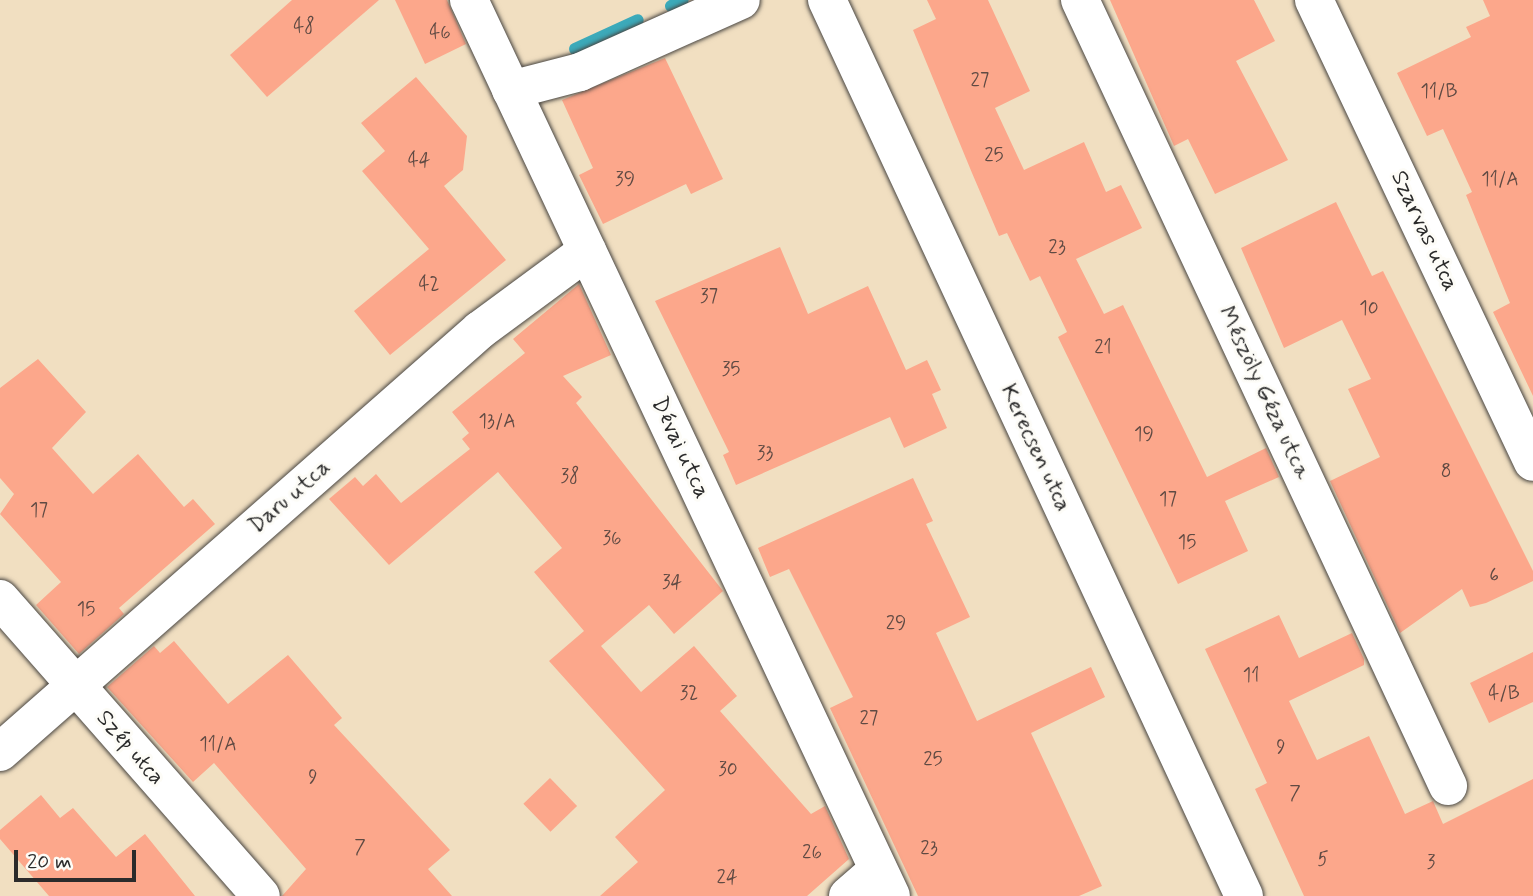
<!DOCTYPE html>
<html>
<head>
<meta charset="utf-8">
<style>
  body { margin:0 }
  #map { position:relative; width:1533px; height:896px; overflow:hidden; background:#f1dfc1; font-family:Mynerve,sans-serif }
  div>[style] { position:absolute }
  [style*='--x'] { left:calc(var(--x)*1px); top:calc(var(--y)*1px); width:calc(var(--w)*1px); rotate:calc(var(--a)*1deg) }
  .stream>* { height:12px; margin:-6px; padding:0 6px; transform-origin:6px; border-radius:6px; background:#3caaba }
  .building>* { inset:0; background:#fca78b; transform-origin:0 0 }
  .roads { filter:drop-shadow(0 0 2px #494642) drop-shadow(0 0 2px #494642) }
  .minor>* { height:38px; margin:-19px; padding:0 19px; transform-origin:19px; border-radius:19px; background:#fff }
  span { translate:-50% -50%; white-space:nowrap; text-align:center; line-height:1.15; -webkit-text-stroke:6px #fdfcf7; paint-order:stroke }
  .number-label { font-size:19px; color:#5f4a43 }
  .number-label span { -webkit-text-stroke-width:0 }
  .street-label { font-size:23px; color:#2b2b2b }
  .scale { position:absolute; left:14px; top:850px; width:122px; height:32px; box-sizing:border-box; border:4px solid #2b2b2b; border-top:0; padding-left:9px; font-size:21px; line-height:24px; white-space:nowrap; color:#2b2b2b; -webkit-text-stroke:5px #fdfcf7; paint-order:stroke }
</style>
</head>
<body>
<div id="map">
  <div class="stream">
    <div style="--x:671;--y:6;--w:13;--a:-27"></div>
    <div style="--x:575;--y:49;--w:69;--a:-24.7"></div>
  </div>
  <div class="building">
    <div style="clip-path:polygon(292px 0,379px 0,267px 97px,230px 55px)"></div>
    <div style="clip-path:polygon(395px 0,447px 0,466px 44px,425px 64px)"></div>
    <div style="clip-path:polygon(927px 0,988px 0,1030px 91px,995px 108px,1024px 170px,1084px 142px,1106px 192px,1121px 185px,1142px 228px,1076px 259px,1104px 314px,1123px 305px,1207px 477px,1266px 448px,1279px 477px,1225px 501px,1248px 551px,1178px 584px,1058px 337px,1067px 332px,1040px 276px,1030px 281px,1007px 233px,999px 236px,972px 173px,913px 30px,936px 19px)"></div>
    <div style="clip-path:polygon(1110px 0,1254px 0,1275px 41px,1236px 61px,1288px 160px,1215px 194px,1188px 139px,1174px 146px)"></div>
    <div style="clip-path:polygon(1483px 0,1533px 0,1533px 396px,1493px 312px,1510px 303px,1466px 195px,1472px 192px,1443px 129px,1427px 136px,1397px 73px,1471px 37px,1466px 27px,1490px 16px)"></div>
    <div style="clip-path:polygon(665px 58px,723px 179px,691px 194px,686px 184px,603px 224px,579px 175px,593px 168px,562px 100px)"></div>
    <div style="clip-path:polygon(416px 77px,467px 136px,463px 170px,444px 186px,506px 260px,390px 355px,354px 311px,429px 249px,362px 171px,385px 151px,361px 123px)"></div>
    <div style="clip-path:polygon(1336px 202px,1372px 276px,1383px 271px,1533px 571px,1533px 581px,1486px 603px,1470px 607px,1462px 589px,1400px 633px,1330px 481px,1380px 457px,1348px 389px,1371px 379px,1342px 320px,1284px 348px,1241px 248px)"></div>
    <div style="clip-path:polygon(780px 247px,808px 314px,868px 286px,906px 370px,927px 360px,941px 390px,932px 394px,947px 428px,904px 448px,890px 417px,736px 485px,723px 455px,729px 452px,655px 301px)"></div>
    <div style="clip-path:polygon(579px 284px,611px 355px,563px 376px,582px 397px,576px 403px,723px 591px,674px 634px,649px 605px,601px 646px,641px 692px,694px 646px,737px 696px,720px 711px,811px 814px,825px 806px,849px 859px,807px 896px,600px 896px,638px 862px,615px 837px,665px 790px,549px 661px,584px 631px,534px 572px,562px 548px,498px 472px,389px 565px,329px 499px,355px 477px,363px 486px,376px 474px,401px 503px,470px 449px,462px 439px,469px 433px,452px 412px,525px 353px,513px 339px)"></div>
    <div style="clip-path:polygon(38px 359px,86px 412px,52px 448px,93px 494px,138px 454px,184px 507px,193px 499px,215px 524px,119px 608px,124px 614px,79px 654px,36px 605px,61px 582px,0 514px,14px 494px,0 478px,0 388px)"></div>
    <div style="clip-path:polygon(913px 478px,933px 521px,926px 524px,970px 617px,936px 633px,977px 721px,1091px 667px,1105px 697px,1031px 733px,1102px 886px,1079px 896px,918px 896px,830px 708px,853px 697px,789px 569px,770px 577px,758px 548px)"></div>
    <div style="clip-path:polygon(1279px 615px,1299px 658px,1352px 633px,1364px 659px,1364px 665px,1289px 701px,1317px 760px,1369px 736px,1405px 814px,1433px 801px,1443px 824px,1533px 779px,1533px 896px,1304px 896px,1255px 789px,1267px 783px,1205px 649px)"></div>
    <div style="clip-path:polygon(174px 641px,228px 704px,288px 655px,342px 718px,334px 725px,450px 850px,428px 869px,452px 896px,282px 896px,306px 869px,214px 763px,193px 782px,107px 687px,154px 646px,160px 653px)"></div>
    <div style="clip-path:polygon(1533px 652px,1533px 702px,1489px 723px,1470px 683px)"></div>
    <div style="left:550px;top:778px;width:39px;height:37px;rotate:46deg"></div>
    <div style="clip-path:polygon(41px 795px,60px 818px,73px 808px,116px 857px,145px 834px,195px 896px,49px 896px,0 839px,0 830px)"></div>
  </div>
  <div class="roads">
    <div class="minor">
      <div style="--x:469;--y:0;--w:990;--a:64.78"></div>
      <div style="--x:827;--y:0;--w:988;--a:65.04"></div>
      <div style="--x:1080;--y:0;--w:868;--a:64.91"></div>
      <div style="--x:1314;--y:0;--w:511;--a:64.64"></div>
      <div style="--x:511;--y:90;--w:71;--a:-14.6"></div>
      <div style="--x:580;--y:72;--w:176;--a:-24.1"></div>
      <div style="--x:0;--y:599;--w:395;--a:48.7"></div>
      <div style="--x:0;--y:752;--w:639;--a:-41.32"></div>
      <div style="--x:480;--y:330;--w:133;--a:-36.4"></div>
      <div style="--x:848;--y:896;--w:40;--a:-41"></div>
    </div>
  </div>
  <div class="number-label">
    <span style="left:304px;top:27px">48</span>
    <span style="left:440px;top:33px">46</span>
    <span style="left:980px;top:81px">27</span>
    <span style="left:1439px;top:92px">11/B</span>
    <span style="left:994px;top:156px">25</span>
    <span style="left:419px;top:161px">44</span>
    <span style="left:625px;top:180px">39</span>
    <span style="left:1500px;top:180px">11/A</span>
    <span style="left:1057px;top:248px">23</span>
    <span style="left:429px;top:285px">42</span>
    <span style="left:709px;top:297px">37</span>
    <span style="left:1369px;top:309px">10</span>
    <span style="left:1103px;top:348px">21</span>
    <span style="left:731px;top:370px">35</span>
    <span style="left:497px;top:422px">13/A</span>
    <span style="left:1144px;top:435px">19</span>
    <span style="left:765px;top:454px">33</span>
    <span style="left:1446px;top:472px">8</span>
    <span style="left:570px;top:477px">38</span>
    <span style="left:1168px;top:500px">17</span>
    <span style="left:39px;top:511px">17</span>
    <span style="left:612px;top:539px">36</span>
    <span style="left:1187px;top:543px">15</span>
    <span style="left:1494px;top:576px">6</span>
    <span style="left:672px;top:583px">34</span>
    <span style="left:86px;top:610px">15</span>
    <span style="left:896px;top:624px">29</span>
    <span style="left:1251px;top:676px">11</span>
    <span style="left:689px;top:694px">32</span>
    <span style="left:1504px;top:694px">4/B</span>
    <span style="left:869px;top:719px">27</span>
    <span style="left:218px;top:745px">11/A</span>
    <span style="left:1281px;top:748px">9</span>
    <span style="left:933px;top:760px">25</span>
    <span style="left:728px;top:770px">30</span>
    <span style="left:313px;top:778px">9</span>
    <span style="left:1295px;top:794px">7</span>
    <span style="left:360px;top:848px">7</span>
    <span style="left:929px;top:849px">23</span>
    <span style="left:812px;top:853px">26</span>
    <span style="left:1323px;top:860px">5</span>
    <span style="left:1431px;top:863px">3</span>
    <span style="left:727px;top:878px">24</span>
  </div>
  <div class="street-label">
    <span style="left:1424px;top:231px;rotate:65deg">Szarvas utca</span>
    <span style="left:1264px;top:393px;rotate:65deg">Mészöly Géza utca</span>
    <span style="left:680px;top:448px;rotate:65deg">Dévai utca</span>
    <span style="left:1035px;top:448px;rotate:65deg">Kerecsen utca</span>
    <span style="left:290px;top:497px;rotate:-41deg">Daru utca</span>
    <span style="left:130px;top:748px;rotate:49deg">Szép utca</span>
  </div>
  <div class="scale">20 m</div>
</div>
</body>
</html>
